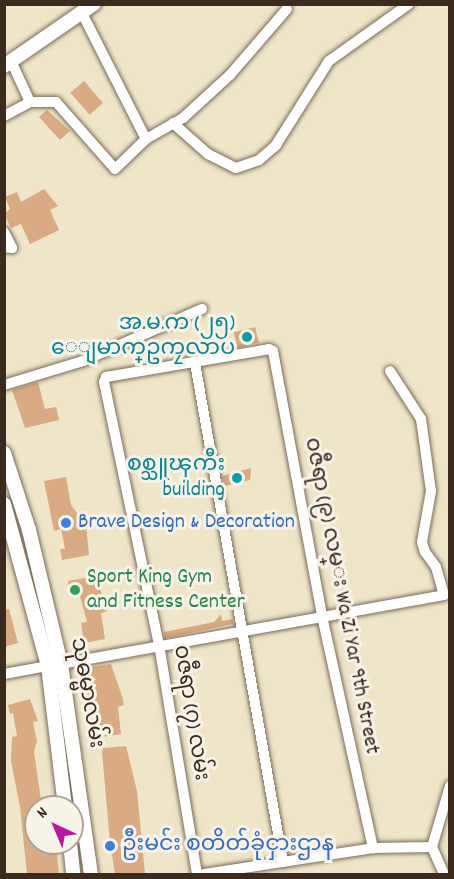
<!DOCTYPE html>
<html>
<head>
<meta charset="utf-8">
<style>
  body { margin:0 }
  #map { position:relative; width:454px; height:879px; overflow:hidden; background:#efe5c9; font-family:Dekko,"Noto Sans Myanmar",sans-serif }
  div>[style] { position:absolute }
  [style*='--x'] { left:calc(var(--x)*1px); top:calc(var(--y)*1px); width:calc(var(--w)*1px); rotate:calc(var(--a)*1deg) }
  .building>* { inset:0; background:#d9ab82; transform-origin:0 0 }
  .roads { filter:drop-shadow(0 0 2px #7a6b5a) drop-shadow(0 0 2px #7a6b5a) }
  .minor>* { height:10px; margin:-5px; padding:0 5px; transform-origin:5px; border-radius:5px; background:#fff }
  .major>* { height:14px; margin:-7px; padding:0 7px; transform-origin:7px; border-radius:7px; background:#fff }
  .dots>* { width:16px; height:16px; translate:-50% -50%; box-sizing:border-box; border:3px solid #f7f3e8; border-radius:50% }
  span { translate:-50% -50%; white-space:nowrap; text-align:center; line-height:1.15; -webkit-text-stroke:6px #f7f3e8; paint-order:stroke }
  .culture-label { font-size:22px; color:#0d838f }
  .right { translate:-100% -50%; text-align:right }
  .shop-label { font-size:22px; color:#366cbe }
  .left { translate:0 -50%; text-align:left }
  .leisure-label { font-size:22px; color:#27864d }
  .street-label { font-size:22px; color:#3b2a1e }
  .frame { position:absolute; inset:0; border:6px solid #3b2a1e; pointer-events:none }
  .north { position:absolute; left:24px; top:795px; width:60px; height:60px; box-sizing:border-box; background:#f7f3e8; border:2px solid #aca397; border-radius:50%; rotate:316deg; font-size:16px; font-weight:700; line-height:24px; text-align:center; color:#3b2a1e }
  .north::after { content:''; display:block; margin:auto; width:21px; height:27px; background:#b5179e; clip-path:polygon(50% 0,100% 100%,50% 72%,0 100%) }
</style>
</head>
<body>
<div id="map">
  <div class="building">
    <div style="left:84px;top:81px;width:29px;height:18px;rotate:49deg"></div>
    <div style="clip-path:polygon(47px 110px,70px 131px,60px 140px,39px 117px)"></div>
    <div style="clip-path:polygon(44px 189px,58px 206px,50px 210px,59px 230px,30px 244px,21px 224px,11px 228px,4px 214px,10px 209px,5px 197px,17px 192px,21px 202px)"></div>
    <div style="left:255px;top:327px;width:16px;height:22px;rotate:76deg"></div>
    <div style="clip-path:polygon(38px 382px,45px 409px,56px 407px,59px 420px,25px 428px,12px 390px)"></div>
    <div style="clip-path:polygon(251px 468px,250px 480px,225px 486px,222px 476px)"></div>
    <div style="clip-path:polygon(66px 477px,71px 505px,86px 525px,89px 555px,62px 560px,60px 549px,65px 549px,61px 529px,54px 531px,44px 481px)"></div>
    <div style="clip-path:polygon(96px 576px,107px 611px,101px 613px,105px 639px,84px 643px,81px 623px,87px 622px,78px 589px,70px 591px,68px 581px)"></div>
    <div style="clip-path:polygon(9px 609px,18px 643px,4px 647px,4px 610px)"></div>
    <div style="clip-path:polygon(221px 614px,222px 621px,233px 619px,233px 624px,165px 638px,164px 632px,214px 622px)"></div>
    <div style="clip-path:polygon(111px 664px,122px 696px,124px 705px,118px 707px,121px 734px,102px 737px,87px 691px,86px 668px)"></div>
    <div style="clip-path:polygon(30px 699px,38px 721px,33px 722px,37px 741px,34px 752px,42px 807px,36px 807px,36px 843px,56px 843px,59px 874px,27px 874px,20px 807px,11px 761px,12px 737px,17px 736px,13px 713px,10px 714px,8px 705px)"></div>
    <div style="clip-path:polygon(126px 746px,137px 791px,145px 874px,115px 874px,110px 842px,102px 752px,103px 748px)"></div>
  </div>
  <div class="roads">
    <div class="minor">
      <div style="--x:83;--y:15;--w:139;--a:63.1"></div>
      <div style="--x:12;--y:63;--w:43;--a:65.2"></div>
      <div style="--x:4;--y:116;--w:30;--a:-28"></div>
      <div style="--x:30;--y:102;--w:26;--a:0"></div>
      <div style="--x:56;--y:102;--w:89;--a:48.6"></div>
      <div style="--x:115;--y:169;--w:43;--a:-44.1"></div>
      <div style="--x:146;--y:139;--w:43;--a:-29.6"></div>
      <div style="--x:183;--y:118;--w:64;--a:-42.5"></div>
      <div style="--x:230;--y:75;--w:87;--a:-49.2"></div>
      <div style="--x:173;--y:123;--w:47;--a:41.5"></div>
      <div style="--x:208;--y:154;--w:31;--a:27"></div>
      <div style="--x:236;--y:168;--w:24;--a:-19"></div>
      <div style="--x:259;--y:160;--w:23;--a:-41"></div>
      <div style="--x:276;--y:145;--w:99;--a:-57.8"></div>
      <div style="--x:329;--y:61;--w:98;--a:-35.5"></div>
      <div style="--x:4;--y:232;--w:18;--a:63"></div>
      <div style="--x:12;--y:248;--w:8;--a:-173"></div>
      <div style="--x:195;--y:363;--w:507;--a:80"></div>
      <div style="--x:4;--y:385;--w:83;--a:-16.9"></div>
      <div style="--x:83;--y:361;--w:130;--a:-23.6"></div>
      <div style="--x:61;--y:664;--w:389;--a:-10.2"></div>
      <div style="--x:444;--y:595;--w:29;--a:-106"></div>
      <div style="--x:436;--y:567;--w:19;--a:-126"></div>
      <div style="--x:425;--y:552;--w:10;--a:-107"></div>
      <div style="--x:422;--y:542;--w:52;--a:-80"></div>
      <div style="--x:431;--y:491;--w:73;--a:-97.9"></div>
      <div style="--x:421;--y:419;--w:57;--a:-122.9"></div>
      <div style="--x:4;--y:674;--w:45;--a:-10.3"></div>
      <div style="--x:197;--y:874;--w:232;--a:-99.4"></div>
      <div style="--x:159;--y:645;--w:269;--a:-101.8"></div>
      <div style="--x:104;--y:382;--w:5;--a:-68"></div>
      <div style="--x:106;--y:377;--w:165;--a:-9.7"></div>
      <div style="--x:269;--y:349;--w:4;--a:27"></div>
      <div style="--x:273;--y:351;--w:269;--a:79.5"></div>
      <div style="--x:322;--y:616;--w:238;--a:77.6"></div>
      <div style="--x:204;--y:874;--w:171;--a:-8.7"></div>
      <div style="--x:373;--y:848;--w:59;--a:-1"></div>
      <div style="--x:444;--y:874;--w:30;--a:-114"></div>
      <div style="--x:432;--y:847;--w:64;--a:-73.6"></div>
    </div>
    <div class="major">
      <div style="--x:4;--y:66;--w:109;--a:-34.6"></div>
      <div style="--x:4;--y:453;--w:81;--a:72"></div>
      <div style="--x:29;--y:530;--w:138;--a:76.6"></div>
      <div style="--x:61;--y:664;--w:212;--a:81.9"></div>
      <div style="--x:4;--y:504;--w:168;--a:74.8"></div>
      <div style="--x:48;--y:666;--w:142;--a:83.1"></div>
      <div style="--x:70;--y:843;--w:31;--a:84"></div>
    </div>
  </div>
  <div class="dots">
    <div style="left:247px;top:337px;background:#0f9aa8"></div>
    <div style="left:237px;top:478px;background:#0f9aa8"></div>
    <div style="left:66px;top:523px;background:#3f7fe0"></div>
    <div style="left:75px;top:590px;background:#2e9e5b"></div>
    <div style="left:110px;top:846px;background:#3f7fe0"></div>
  </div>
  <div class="culture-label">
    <span class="right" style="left:235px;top:337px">အ.မ.က (၂၅)<br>ေျမာက္ဥကၠလာပ</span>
    <span class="right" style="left:225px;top:478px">စစ္သူၾကီး<br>building</span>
  </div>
  <div class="shop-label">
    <span class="left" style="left:78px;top:523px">Brave Design &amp; Decoration</span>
    <span class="left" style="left:122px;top:846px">ဦးမင်း စတိတ်ခုံငှားဌာန</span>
  </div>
  <div class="leisure-label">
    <span class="left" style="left:87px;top:590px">Sport King Gym<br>and Fitness Center</span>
  </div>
  <div class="street-label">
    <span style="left:341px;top:596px;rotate:79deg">၀ဇီရာ (၉) လမ္း Wa Zi Yar 9th Street</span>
    <span style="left:86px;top:693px;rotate:80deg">သုဓမ္မာလမ်း</span>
    <span style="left:190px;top:713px;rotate:81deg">၀ဇီရာ (၇) လမ်း</span>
  </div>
  <div class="frame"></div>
  <div class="north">N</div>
</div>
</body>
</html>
